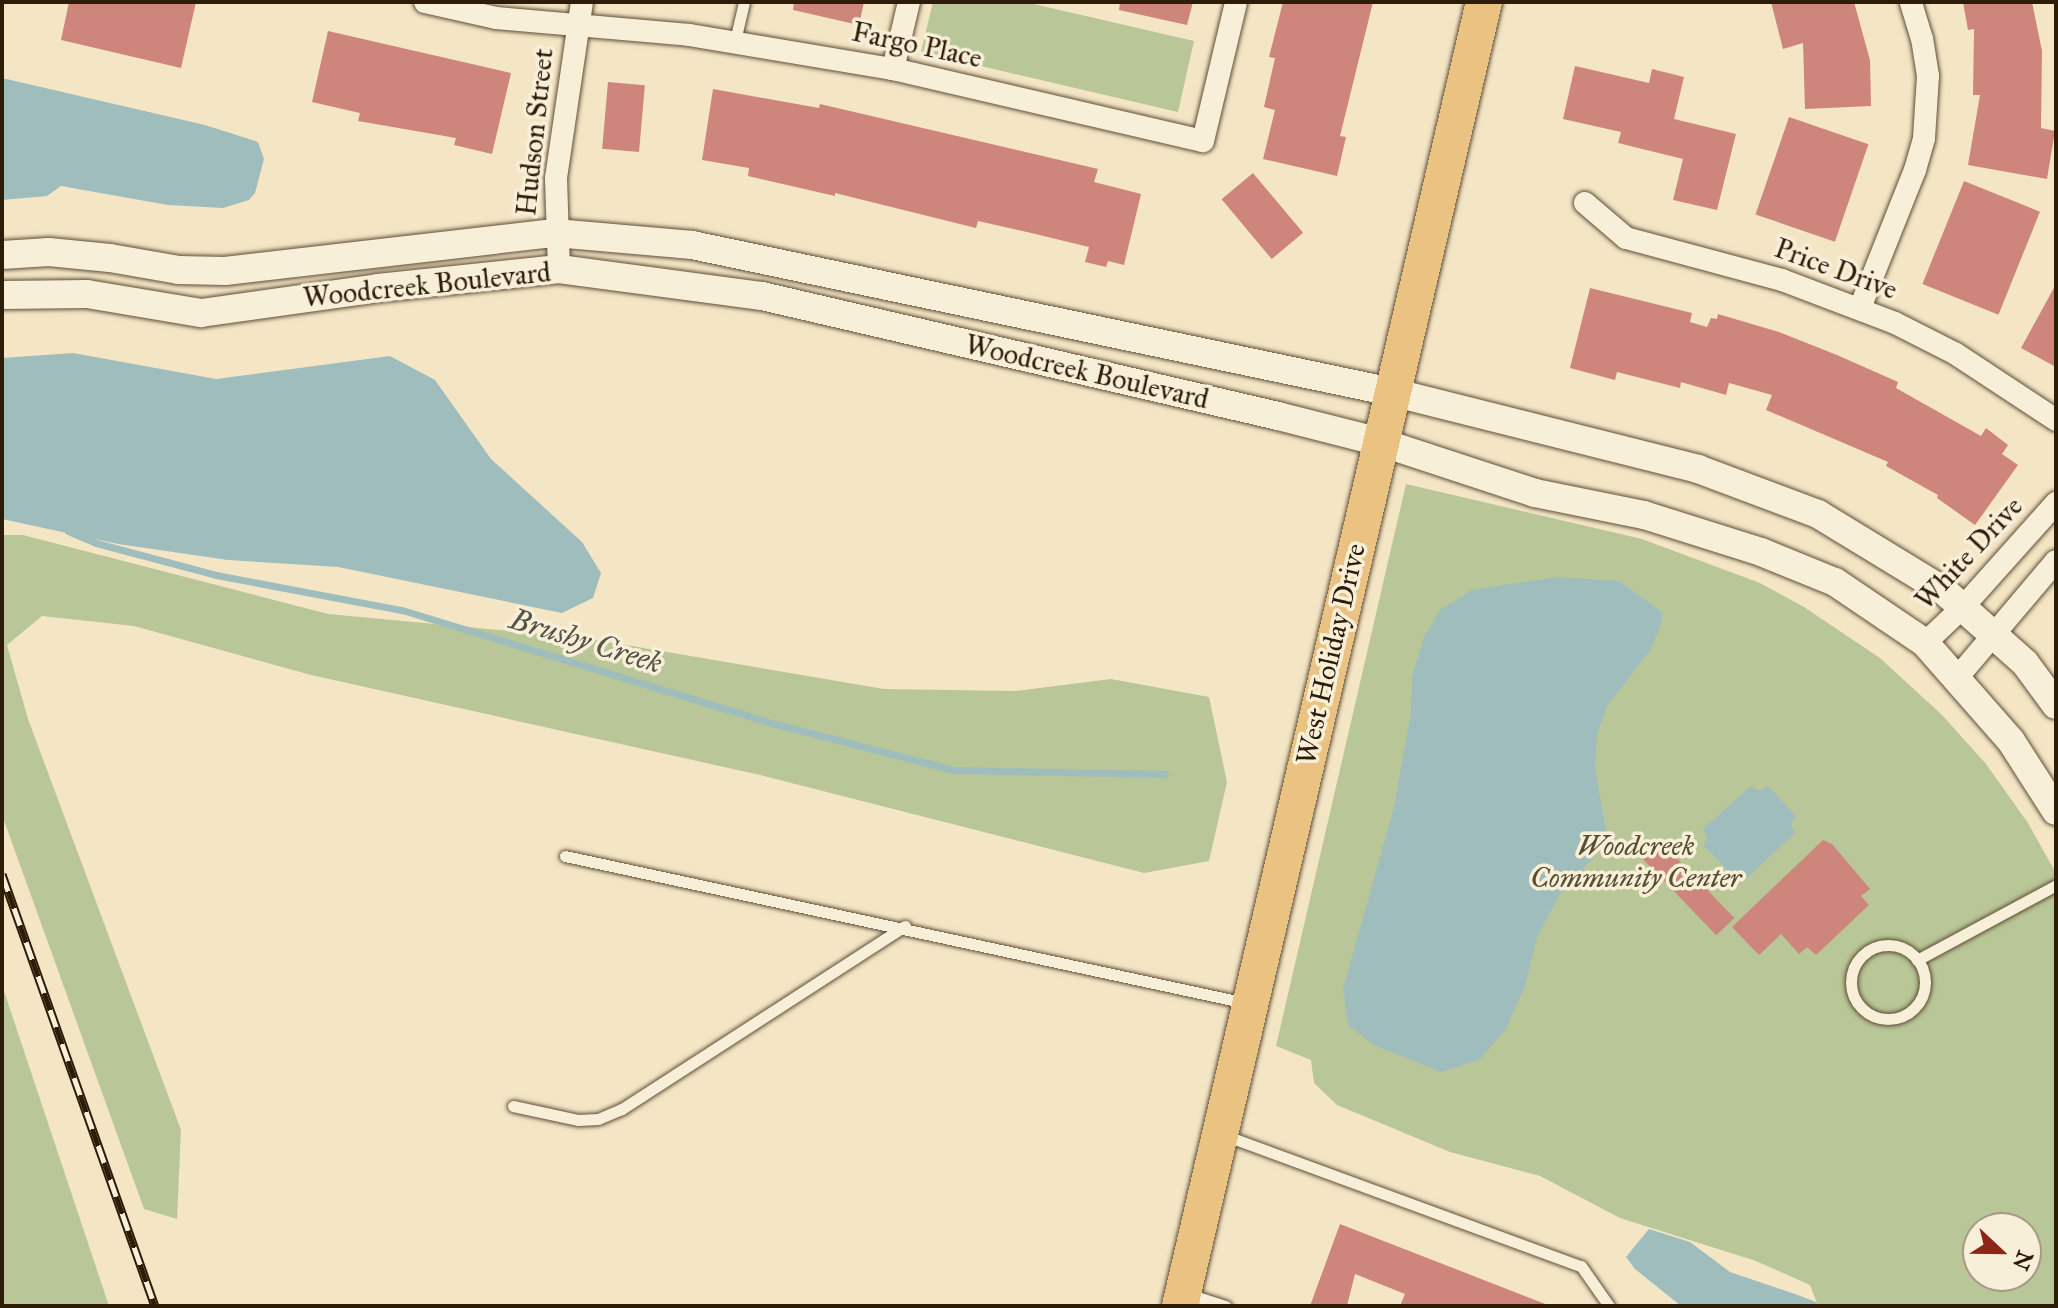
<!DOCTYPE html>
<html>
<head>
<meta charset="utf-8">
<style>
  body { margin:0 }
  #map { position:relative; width:2058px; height:1308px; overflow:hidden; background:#f4e6c5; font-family:"IM FELL Great Primer",serif }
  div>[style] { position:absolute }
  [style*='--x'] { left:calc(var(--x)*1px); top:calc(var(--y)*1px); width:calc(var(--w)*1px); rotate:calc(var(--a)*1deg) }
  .green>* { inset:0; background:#b9c697 }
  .water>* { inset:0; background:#9fbdbd }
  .stream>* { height:7px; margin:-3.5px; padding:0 3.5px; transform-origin:3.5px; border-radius:3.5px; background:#9fbdbd }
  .building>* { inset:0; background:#ce857b; transform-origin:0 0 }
  .roads { filter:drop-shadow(0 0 2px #5f4e37) drop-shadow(0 0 2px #5f4e37) }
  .service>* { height:11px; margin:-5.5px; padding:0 5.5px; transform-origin:5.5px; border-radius:5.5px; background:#f8efd9 }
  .service>.ring { margin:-5.5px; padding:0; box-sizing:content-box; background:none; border:11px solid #f8efd9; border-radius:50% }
  .minor>* { height:22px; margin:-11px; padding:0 11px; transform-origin:11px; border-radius:11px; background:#f8efd9 }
  .tertiary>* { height:28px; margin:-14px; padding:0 14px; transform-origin:14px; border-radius:14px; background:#f8efd9 }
  .primary>* { height:36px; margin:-18px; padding:0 18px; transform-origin:18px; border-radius:18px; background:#eac382 }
  .rail>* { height:9px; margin-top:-4.5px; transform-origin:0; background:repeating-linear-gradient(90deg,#f8efd9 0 18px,#2d1c08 0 36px); box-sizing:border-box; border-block:2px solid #2d1c08 }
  span { translate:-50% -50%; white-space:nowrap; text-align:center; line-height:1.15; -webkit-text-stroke:7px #f8efd9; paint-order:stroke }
  .street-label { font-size:28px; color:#2d1c08 }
  .park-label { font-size:28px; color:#574f33; font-style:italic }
  .water-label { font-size:30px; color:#555447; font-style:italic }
  .frame { position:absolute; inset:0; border:4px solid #2d1c08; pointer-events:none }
  .north { position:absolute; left:1962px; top:1212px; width:80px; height:80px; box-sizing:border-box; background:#f8efd9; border:2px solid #a79b85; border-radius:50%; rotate:112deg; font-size:22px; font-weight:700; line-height:32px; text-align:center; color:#2d1c08 }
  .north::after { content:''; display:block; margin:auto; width:28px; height:36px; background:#8f2418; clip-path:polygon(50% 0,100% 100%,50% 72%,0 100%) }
</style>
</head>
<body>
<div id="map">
  <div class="green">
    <div style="clip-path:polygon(933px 2px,1025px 2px,1194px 41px,1178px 112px,921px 52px)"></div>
    <div style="clip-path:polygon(evenodd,1406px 484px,1642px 539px,1760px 583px,1804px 607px,1880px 658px,1942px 715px,1986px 764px,2028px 823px,2056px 873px,2056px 1306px,1818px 1306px,1810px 1285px,1756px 1261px,1620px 1218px,1540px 1176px,1450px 1152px,1337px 1105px,1314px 1083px,1311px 1060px,1276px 1046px,1406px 484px,1978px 1228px,2026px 1228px,2026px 1276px,1978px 1276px,1978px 1228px)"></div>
    <div style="clip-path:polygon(2px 535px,23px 535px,328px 614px,585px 638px,884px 689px,1015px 691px,1111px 679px,1209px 697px,1227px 782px,1209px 861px,1144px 873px,760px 775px,311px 675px,134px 626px,42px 616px,7px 645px,28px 719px,181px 1130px,177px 1219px,144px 1209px,2px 815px)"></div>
    <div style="clip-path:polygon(2px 985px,109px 1306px,2px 1306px)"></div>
  </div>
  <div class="water">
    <div style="clip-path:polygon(2px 78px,205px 125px,258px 142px,264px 159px,255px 193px,249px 200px,223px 208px,168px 205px,61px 186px,47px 196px,2px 200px)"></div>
    <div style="clip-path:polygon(73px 353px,216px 379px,390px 356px,435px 380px,491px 459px,582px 542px,601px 573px,593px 598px,562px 613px,338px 567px,228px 560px,118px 544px,2px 519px,2px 358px)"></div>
    <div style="clip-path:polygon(1557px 577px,1619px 581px,1663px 613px,1659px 630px,1651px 649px,1607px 706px,1597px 735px,1595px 768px,1606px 830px,1595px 856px,1560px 894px,1537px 937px,1525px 987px,1504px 1032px,1479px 1060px,1441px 1072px,1374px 1045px,1348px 1025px,1343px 989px,1394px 807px,1411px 713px,1412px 677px,1424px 637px,1440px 610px,1472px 590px)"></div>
    <div style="clip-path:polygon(1751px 786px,1759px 791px,1768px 786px,1796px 816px,1791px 824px,1795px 833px,1748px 877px,1740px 873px,1733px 876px,1704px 846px,1707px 838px,1703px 829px)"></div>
    <div style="clip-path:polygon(1649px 1229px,1690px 1242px,1730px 1272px,1795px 1294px,1816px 1302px,1818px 1306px,1681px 1306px,1635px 1269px,1626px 1257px)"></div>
  </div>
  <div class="stream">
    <div style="--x:68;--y:531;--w:30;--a:23"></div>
    <div style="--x:96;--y:543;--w:124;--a:14.9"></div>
    <div style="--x:216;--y:575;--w:189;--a:10.7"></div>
    <div style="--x:402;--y:610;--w:383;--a:17"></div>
    <div style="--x:768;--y:722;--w:192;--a:14.5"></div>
    <div style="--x:954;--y:770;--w:211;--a:1.1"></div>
  </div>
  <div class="building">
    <div style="clip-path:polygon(69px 2px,196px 2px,181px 68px,61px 40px)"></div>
    <div style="clip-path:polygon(794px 2px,864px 2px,859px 25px,793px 10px)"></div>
    <div style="clip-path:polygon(1120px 2px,1193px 2px,1187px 25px,1119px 10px)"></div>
    <div style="clip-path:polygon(1283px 2px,1373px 2px,1340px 136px,1346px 137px,1337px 176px,1263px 159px,1275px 110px,1264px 107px,1275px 58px,1269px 57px)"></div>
    <div style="clip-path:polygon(1771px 2px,1854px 2px,1870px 60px,1871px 106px,1805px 109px,1803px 43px,1783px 49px)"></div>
    <div style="clip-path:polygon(1963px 2px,2032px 2px,2042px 51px,2041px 128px,2055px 131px,2047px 179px,1968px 165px,1980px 95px,1973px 95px,1974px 29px,1968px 30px)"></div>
    <div style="clip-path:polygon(328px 31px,511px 73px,492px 154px,454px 145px,456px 138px,358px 121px,360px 113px,312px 102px)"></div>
    <div style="clip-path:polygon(1575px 66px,1649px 83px,1652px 69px,1684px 77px,1674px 119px,1736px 134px,1717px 210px,1673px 200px,1683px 159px,1618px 143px,1621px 132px,1563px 119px)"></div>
    <div style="left:608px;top:82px;width:37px;height:67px;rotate:5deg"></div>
    <div style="clip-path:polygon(713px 89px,819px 108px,820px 104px,1098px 169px,1094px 182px,1141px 194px,1124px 265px,1108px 261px,1106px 267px,1085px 262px,1089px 247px,1027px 232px,978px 221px,976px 228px,835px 193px,835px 196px,748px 176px,749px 168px,702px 160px)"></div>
    <div style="left:1789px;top:117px;width:84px;height:103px;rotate:19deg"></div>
    <div style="left:1253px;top:173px;width:78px;height:41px;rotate:50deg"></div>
    <div style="left:1964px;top:181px;width:82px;height:111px;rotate:22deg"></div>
    <div style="clip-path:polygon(2056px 284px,2056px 367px,2021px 348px)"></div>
    <div style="clip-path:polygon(1590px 288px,1692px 313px,1690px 322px,1707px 327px,1711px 318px,1717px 319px,1718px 314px,1779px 332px,1837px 355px,1898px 382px,1896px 388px,1981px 436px,1986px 428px,2008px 445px,2002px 454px,2018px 465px,1975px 525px,1937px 498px,1938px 495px,1886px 466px,1888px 462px,1766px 410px,1772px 395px,1729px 383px,1726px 395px,1681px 382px,1680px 388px,1617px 372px,1615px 380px,1570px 368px)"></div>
    <div style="clip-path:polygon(1823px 840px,1832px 844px,1870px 889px,1861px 896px,1869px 905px,1816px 955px,1807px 947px,1799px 954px,1781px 934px,1759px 955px,1732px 927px)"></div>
    <div style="left:1660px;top:841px;width:107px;height:25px;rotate:46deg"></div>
    <div style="clip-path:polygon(1340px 1224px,1548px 1305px,1547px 1306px,1400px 1306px,1405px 1294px,1355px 1274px,1347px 1306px,1310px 1306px)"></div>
  </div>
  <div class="roads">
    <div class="service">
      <div style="--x:735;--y:41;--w:40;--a:-77"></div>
      <div style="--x:565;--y:856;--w:697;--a:12.18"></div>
      <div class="ring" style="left:1851px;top:945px;width:63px;height:63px"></div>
      <div style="--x:1917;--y:960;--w:158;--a:-28.3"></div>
      <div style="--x:513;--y:1106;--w:66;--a:12.2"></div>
      <div style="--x:578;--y:1120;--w:20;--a:-3"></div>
      <div style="--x:598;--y:1119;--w:26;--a:-23"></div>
      <div style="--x:622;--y:1109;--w:337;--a:-32.9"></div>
      <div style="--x:1224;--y:1135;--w:380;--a:20.2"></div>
      <div style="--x:1581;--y:1266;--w:49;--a:55"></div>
      <div style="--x:1188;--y:1294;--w:40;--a:18"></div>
    </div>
    <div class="minor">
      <div style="--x:425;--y:2;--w:73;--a:12.7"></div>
      <div style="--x:496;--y:18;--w:194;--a:5"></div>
      <div style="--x:689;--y:35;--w:207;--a:9.5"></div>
      <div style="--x:893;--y:69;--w:318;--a:13.1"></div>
      <div style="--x:1203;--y:141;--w:143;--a:-76.6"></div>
      <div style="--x:893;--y:69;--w:69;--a:-76.6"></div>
      <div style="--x:1585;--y:203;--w:54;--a:40.5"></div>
      <div style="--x:1626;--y:238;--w:162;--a:15.1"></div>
      <div style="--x:1782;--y:280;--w:121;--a:20.8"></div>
      <div style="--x:1895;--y:323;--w:68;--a:26.9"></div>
      <div style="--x:1956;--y:354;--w:120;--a:33.4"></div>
      <div style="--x:559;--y:269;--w:91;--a:-91.9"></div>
      <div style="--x:556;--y:178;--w:178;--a:-81.6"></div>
      <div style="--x:1860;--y:308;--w:149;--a:-68.3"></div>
      <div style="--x:1915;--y:170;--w:33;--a:-74"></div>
      <div style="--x:1924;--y:138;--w:62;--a:-86.3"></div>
      <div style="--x:1928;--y:76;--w:37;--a:-99"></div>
      <div style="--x:1922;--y:39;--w:39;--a:-107"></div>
      <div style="--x:1925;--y:643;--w:52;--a:-43.5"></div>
      <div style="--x:1963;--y:607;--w:140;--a:-48.2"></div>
      <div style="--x:1957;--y:678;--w:153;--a:-49.8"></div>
    </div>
    <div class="tertiary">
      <div style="--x:2;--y:255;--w:47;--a:-3.7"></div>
      <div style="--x:49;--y:252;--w:61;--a:5.6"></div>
      <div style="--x:110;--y:258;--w:70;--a:9.9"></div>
      <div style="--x:179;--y:270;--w:46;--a:1.2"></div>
      <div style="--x:225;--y:271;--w:332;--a:-6.6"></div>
      <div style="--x:555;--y:233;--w:138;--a:5"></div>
      <div style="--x:692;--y:245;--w:715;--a:11.86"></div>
      <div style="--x:1392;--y:392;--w:316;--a:14.1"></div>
      <div style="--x:1698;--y:469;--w:128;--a:20.6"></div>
      <div style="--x:1818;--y:514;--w:148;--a:31.4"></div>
      <div style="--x:1944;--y:591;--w:108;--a:41.6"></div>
      <div style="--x:2025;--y:663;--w:52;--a:53.6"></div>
      <div style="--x:2;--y:295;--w:85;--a:-0.7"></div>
      <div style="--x:87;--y:294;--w:116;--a:9.5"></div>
      <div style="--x:201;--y:313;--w:179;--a:-8"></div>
      <div style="--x:378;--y:288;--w:182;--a:-6"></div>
      <div style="--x:559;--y:269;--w:205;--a:7.6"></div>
      <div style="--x:762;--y:296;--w:530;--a:13.09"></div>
      <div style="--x:1278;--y:416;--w:105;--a:14.3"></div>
      <div style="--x:1380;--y:442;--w:163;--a:18.2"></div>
      <div style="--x:1535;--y:493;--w:111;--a:11.4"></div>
      <div style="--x:1644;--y:515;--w:123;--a:17.5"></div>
      <div style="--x:1761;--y:552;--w:80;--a:22.1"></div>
      <div style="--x:1835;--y:582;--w:109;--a:34.1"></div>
      <div style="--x:1925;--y:643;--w:130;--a:48.7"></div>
      <div style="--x:2011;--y:741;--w:83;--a:57.3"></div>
    </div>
    <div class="primary">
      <div style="--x:1180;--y:1306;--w:1339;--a:-76.88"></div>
    </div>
  </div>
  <div class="rail">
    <div style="--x:2;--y:874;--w:458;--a:70.5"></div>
  </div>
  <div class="street-label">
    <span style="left:917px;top:45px;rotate:12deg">Fargo Place</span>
    <span style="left:535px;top:132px;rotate:-84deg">Hudson Street</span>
    <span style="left:1836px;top:269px;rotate:20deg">Price Drive</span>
    <span style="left:427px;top:285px;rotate:-6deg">Woodcreek Boulevard</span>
    <span style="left:1087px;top:372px;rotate:13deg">Woodcreek Boulevard</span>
    <span style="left:1969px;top:553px;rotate:-47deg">White Drive</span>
    <span style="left:1331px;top:654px;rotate:-77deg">West Holiday Drive</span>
  </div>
  <div class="park-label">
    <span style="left:1636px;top:862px">Woodcreek<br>Community Center</span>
  </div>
  <div class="water-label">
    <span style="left:586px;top:641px;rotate:17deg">Brushy Creek</span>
  </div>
  <div class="frame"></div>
  <div class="north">N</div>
</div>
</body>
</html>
